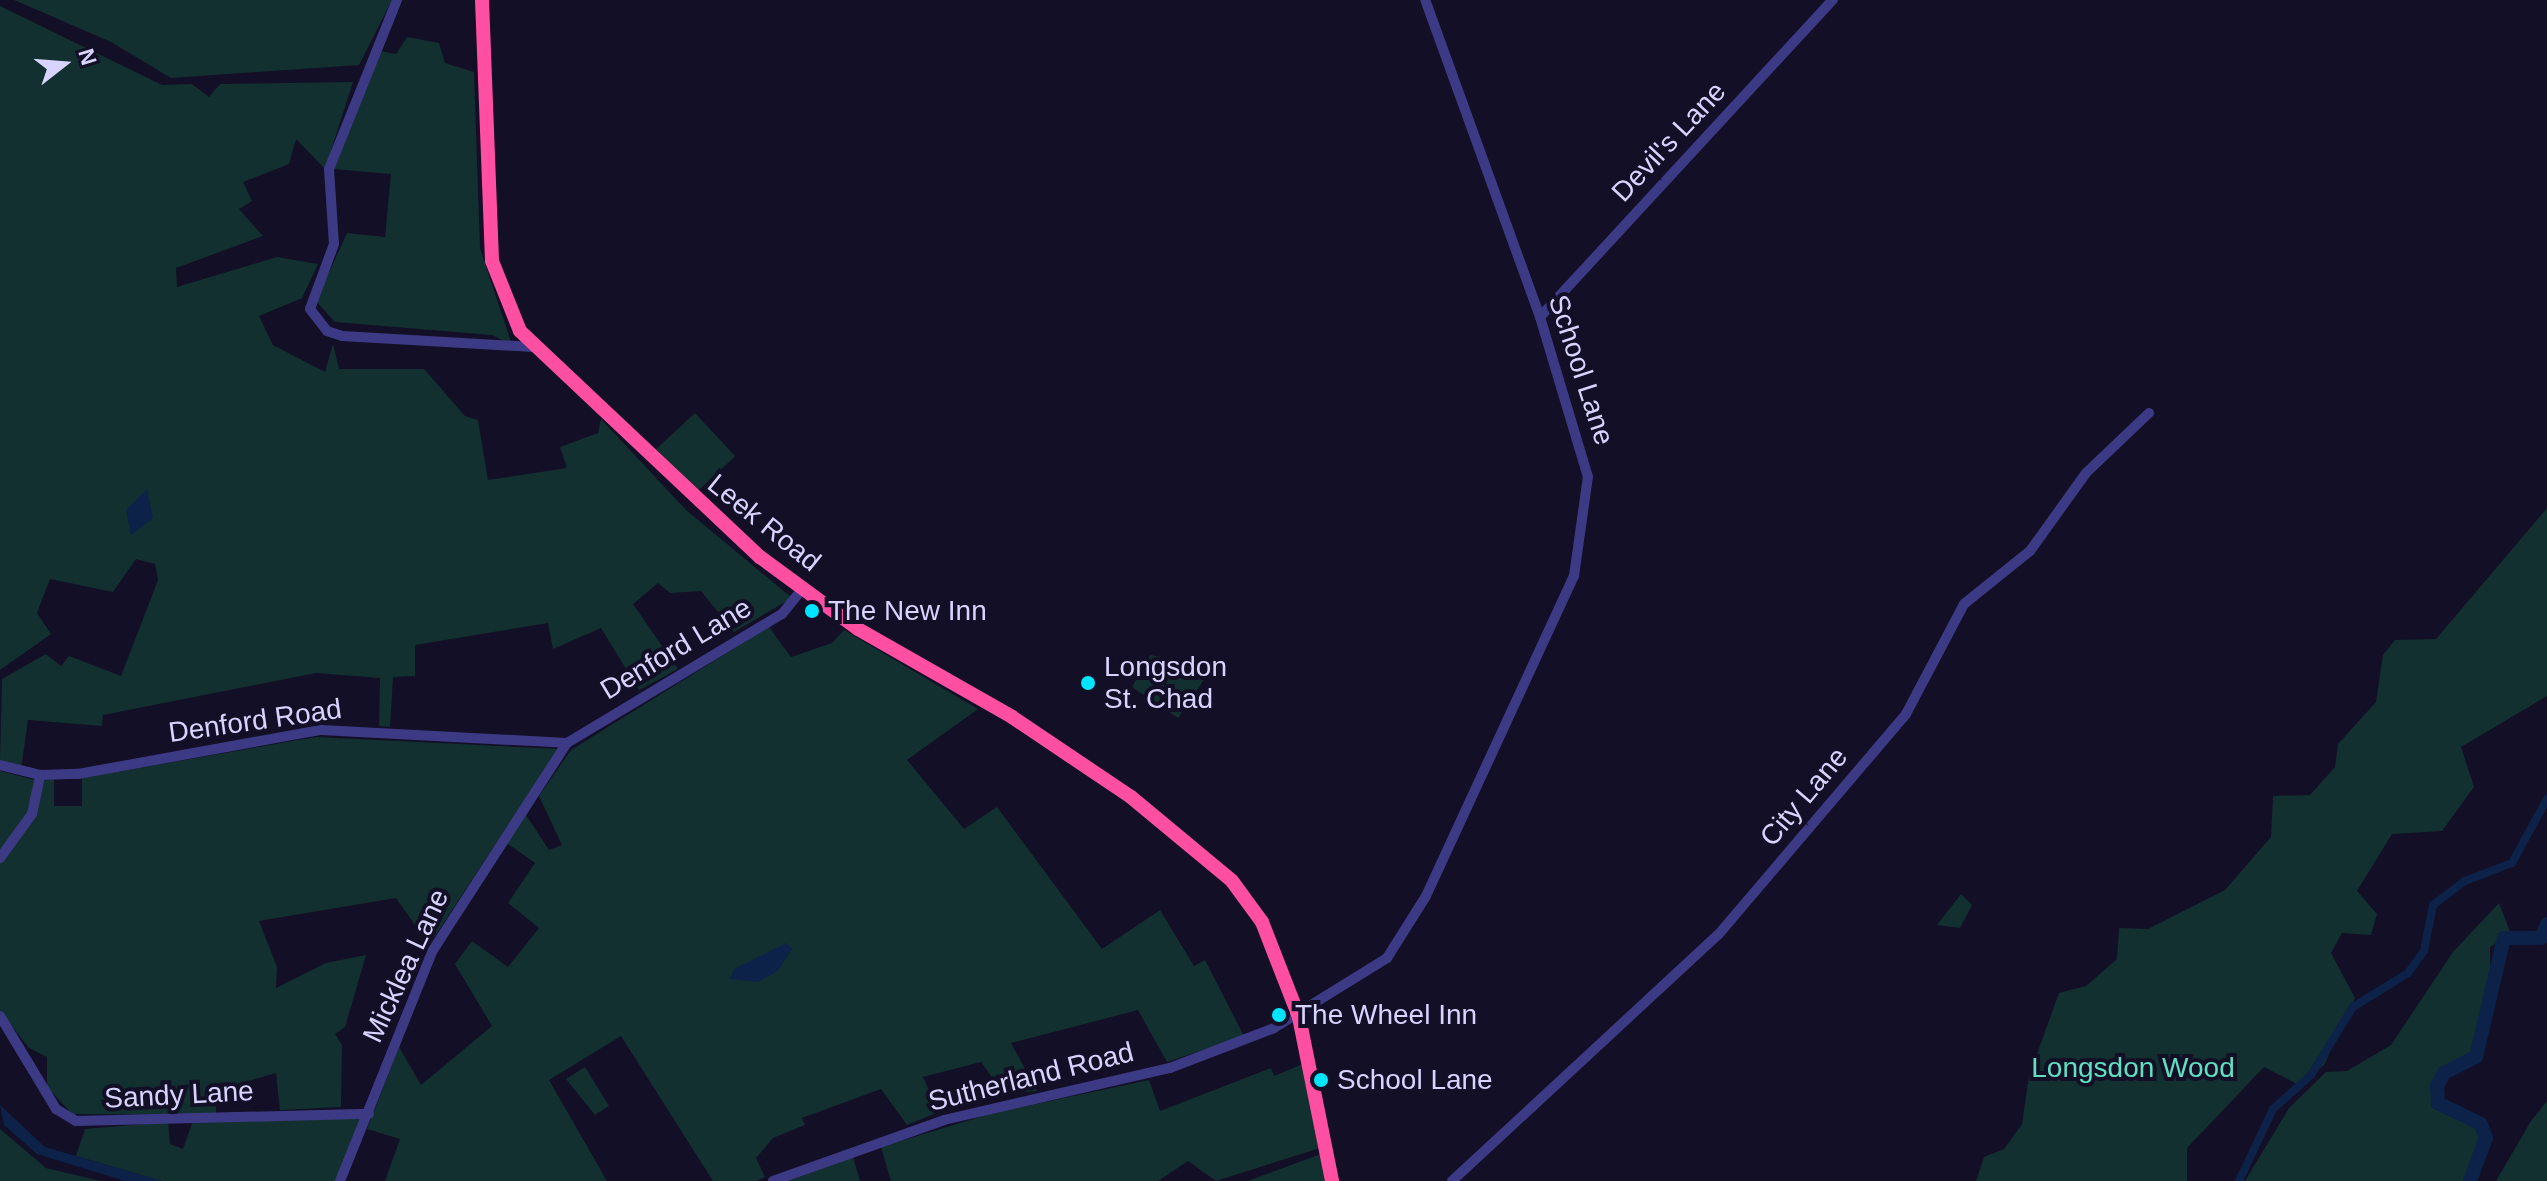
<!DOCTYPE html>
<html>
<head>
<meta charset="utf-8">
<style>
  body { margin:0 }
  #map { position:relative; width:2547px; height:1181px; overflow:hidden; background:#130f26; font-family:Arial,sans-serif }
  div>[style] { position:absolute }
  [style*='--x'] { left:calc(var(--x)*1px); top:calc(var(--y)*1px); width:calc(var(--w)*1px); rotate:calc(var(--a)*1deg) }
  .green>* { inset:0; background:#12302f; transform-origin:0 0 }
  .water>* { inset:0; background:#0c2248 }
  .canal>* { height:8px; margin:-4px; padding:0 4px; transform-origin:4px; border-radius:4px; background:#0c2248 }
  .river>* { height:14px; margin:-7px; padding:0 7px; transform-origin:7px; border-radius:7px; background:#0c2248 }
  .minor>* { height:10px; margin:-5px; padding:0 5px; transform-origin:5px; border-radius:5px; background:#3d3a85 }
  .highway>* { height:14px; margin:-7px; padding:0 7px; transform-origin:7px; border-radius:7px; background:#ff4fa3 }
  .dots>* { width:22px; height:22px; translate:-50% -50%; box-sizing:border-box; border:4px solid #130f26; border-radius:50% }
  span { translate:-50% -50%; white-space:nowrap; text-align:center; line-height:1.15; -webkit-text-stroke:8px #130f26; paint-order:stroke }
  .street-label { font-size:28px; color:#d9d4ff }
  .poi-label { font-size:28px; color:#d9d4ff }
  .left { translate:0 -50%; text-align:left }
  .park-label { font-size:28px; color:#5fe0c0 }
  .north { position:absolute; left:24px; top:24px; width:80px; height:80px; -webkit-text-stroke:6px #130f26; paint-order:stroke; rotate:73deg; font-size:22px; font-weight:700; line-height:32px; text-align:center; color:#d9d4ff }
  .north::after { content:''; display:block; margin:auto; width:28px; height:36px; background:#d9d4ff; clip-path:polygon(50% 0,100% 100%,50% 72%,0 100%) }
</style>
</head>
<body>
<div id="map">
  <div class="green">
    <div style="clip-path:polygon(14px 0,392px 0,359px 65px,171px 78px,111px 42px)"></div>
    <div style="clip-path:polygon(0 6px,162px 85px,192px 84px,209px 97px,220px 84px,353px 82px,325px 169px,296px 139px,289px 164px,243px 182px,252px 201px,239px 209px,263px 236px,176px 268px,177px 287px,277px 257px,318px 264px,302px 298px,259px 316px,273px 345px,325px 372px,333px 344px,339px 369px,424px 369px,465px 416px,478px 420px,488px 480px,567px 468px,560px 447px,598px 433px,601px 419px,686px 510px,792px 598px,734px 632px,701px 591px,670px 593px,658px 583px,633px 604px,678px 669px,639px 690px,601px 628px,553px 649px,548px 623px,415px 645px,415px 676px,393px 677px,390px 727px,379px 726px,380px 678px,316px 673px,103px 715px,102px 726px,28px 720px,21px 769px,0 760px,2px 679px,46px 654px,61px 666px,69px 656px,121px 676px,158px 580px,155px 564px,136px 559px,113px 592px,50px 579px,37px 613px,51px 634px,0 670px)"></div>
    <div style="clip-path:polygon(407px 37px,439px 43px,445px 63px,474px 72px,480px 248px,512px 345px,492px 335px,335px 322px,316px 301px,347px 233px,385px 237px,391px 174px,334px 169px,380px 51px,396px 54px)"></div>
    <div style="left:695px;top:413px;width:59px;height:57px;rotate:47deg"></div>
    <div style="clip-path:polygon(2547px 508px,2547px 696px,2461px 747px,2474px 787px,2442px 831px,2392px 834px,2357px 891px,2377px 914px,2371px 935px,2342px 933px,2331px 953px,2355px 998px,2324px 1065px,2297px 1084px,2264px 1067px,2187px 1148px,2187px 1181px,1976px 1181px,1984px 1157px,2004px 1149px,2022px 1124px,2029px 1076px,2059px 993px,2086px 986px,2117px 959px,2119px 928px,2148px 929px,2225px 890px,2271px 837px,2273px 796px,2310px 795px,2335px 767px,2338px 744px,2376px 702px,2383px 655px,2395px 640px,2436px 639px)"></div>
    <div style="clip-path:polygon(769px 627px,791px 657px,832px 643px,844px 630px,978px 709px,907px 760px,964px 829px,997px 807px,1102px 949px,1160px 910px,1194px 966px,1205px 960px,1244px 1036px,1167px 1062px,1138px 1010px,1011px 1043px,1037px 1091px,1004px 1094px,981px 1062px,923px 1077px,939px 1112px,907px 1125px,881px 1089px,802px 1118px,805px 1125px,773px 1138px,756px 1158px,765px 1177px,756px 1181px,713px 1181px,621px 1036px,549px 1080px,607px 1181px,385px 1181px,400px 1139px,367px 1129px,399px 1047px,421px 1085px,492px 1026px,455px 964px,472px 941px,508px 967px,539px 928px,508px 903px,535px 863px,505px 842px,526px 815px,549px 850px,562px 845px,539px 796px,571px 750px)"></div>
    <div style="clip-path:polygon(1150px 655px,1213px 666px,1178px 718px,1132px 687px)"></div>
    <div style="clip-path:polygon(316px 737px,558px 749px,429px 945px,396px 898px,259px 921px,277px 967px,276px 988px,326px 963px,366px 955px,345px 1027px,335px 1034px,342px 1045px,341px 1107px,280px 1110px,276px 1073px,216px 1090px,216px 1115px,72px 1114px,47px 1087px,47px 1057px,29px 1048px,0 1011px,0 861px,19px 838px,41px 781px,54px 779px,54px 806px,82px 806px,82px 778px)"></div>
    <div style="clip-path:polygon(0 771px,35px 780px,32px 805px,0 853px)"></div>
    <div style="clip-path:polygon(1961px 894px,1972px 905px,1960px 928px,1937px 925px)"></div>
    <div style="clip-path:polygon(2499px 903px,2511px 934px,2490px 947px,2491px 996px,2474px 1053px,2440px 1071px,2430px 1086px,2433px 1103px,2475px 1127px,2479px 1138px,2463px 1181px,2245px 1181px,2289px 1108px,2326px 1072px,2347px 1071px,2391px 1045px,2453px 952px)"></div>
    <div style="clip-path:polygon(1303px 1064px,1320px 1148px,1216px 1181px,1188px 1161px,1158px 1181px,891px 1181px,881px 1147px,993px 1113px,1149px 1080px,1160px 1111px,1271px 1068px,1274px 1076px)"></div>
    <div style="clip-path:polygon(585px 1067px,609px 1106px,595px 1115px,566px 1079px)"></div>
    <div style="clip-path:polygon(2547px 1101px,2547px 1181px,2496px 1181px,2531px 1121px)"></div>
    <div style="clip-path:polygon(362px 1118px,335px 1181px,162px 1181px,76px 1156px,85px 1129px,168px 1122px,170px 1144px,183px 1149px,193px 1121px)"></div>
    <div style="clip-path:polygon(0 1129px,46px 1168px,101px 1181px,0 1181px)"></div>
    <div style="clip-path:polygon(1321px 1154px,1325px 1181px,1248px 1181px)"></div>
    <div style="clip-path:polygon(853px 1157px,860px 1181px,789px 1181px)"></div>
  </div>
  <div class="water">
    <div style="clip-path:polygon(147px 489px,153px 518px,131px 535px,126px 510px)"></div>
    <div style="clip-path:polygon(786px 943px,792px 949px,778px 971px,758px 982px,730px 979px,734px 969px)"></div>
    <div style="clip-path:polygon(0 1105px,45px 1147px,162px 1181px,125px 1181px,37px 1154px,4px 1125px)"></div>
  </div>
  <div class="canal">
    <div style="--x:2239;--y:1181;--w:80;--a:-64.7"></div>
    <div style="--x:2273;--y:1109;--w:51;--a:-41.8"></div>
    <div style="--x:2311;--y:1075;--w:80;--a:-58.3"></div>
    <div style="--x:2353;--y:1007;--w:65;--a:-31.7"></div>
    <div style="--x:2408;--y:973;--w:27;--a:-54"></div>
    <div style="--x:2424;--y:951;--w:47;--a:-78.9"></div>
    <div style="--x:2433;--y:905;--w:40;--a:-37"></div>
    <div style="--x:2465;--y:881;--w:50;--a:-21"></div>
    <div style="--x:2512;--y:863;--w:73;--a:-61.3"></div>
  </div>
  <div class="river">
    <div style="--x:2470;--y:1181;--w:46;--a:-69.6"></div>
    <div style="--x:2486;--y:1138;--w:15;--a:-110"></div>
    <div style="--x:2481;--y:1124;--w:48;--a:-154"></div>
    <div style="--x:2438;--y:1103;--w:17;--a:-93"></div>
    <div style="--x:2437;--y:1086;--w:15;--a:-62"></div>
    <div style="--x:2444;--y:1073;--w:36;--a:-27"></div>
    <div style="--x:2476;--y:1057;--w:122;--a:-76.8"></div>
    <div style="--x:2504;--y:938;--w:37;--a:0"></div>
    <div style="--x:2541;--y:938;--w:15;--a:-67"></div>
  </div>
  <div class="minor">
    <div style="--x:397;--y:0;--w:182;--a:111.9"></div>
    <div style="--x:329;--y:169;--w:75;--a:86.2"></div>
    <div style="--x:334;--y:244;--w:69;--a:110.3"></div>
    <div style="--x:310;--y:309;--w:28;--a:52"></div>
    <div style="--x:327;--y:331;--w:16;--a:18"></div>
    <div style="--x:342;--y:336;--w:191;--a:3.3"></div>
    <div style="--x:1540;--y:317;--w:432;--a:-47.3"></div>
    <div style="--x:0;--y:765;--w:41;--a:14"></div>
    <div style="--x:40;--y:775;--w:38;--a:-2"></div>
    <div style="--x:78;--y:774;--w:247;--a:-10.3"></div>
    <div style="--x:321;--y:730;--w:246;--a:3"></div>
    <div style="--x:0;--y:858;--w:54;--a:-54"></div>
    <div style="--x:32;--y:814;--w:40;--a:-78"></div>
    <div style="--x:0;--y:1016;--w:109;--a:58.9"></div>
    <div style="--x:56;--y:1109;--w:23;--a:31"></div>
    <div style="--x:76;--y:1121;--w:293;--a:-1.4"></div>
    <div style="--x:340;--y:1181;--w:249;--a:-68.1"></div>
    <div style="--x:433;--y:950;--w:247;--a:-57.1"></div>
    <div style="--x:567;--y:743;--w:251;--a:-31"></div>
    <div style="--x:782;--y:614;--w:32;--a:-51"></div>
    <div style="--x:773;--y:1181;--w:182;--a:-19.6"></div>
    <div style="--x:944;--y:1120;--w:232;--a:-13"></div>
    <div style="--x:1170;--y:1068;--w:111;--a:-21"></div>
    <div style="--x:1274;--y:1028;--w:133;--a:-31.8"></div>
    <div style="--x:1387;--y:958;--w:73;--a:-57.8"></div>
    <div style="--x:1426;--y:896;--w:353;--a:-65.2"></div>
    <div style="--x:1574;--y:576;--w:100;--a:-82"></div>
    <div style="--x:1588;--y:477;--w:167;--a:-106.7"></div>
    <div style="--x:1540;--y:317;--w:337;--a:-109.9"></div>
    <div style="--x:1452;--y:1181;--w:362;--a:-42.8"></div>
    <div style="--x:1718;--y:935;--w:290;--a:-49.6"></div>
    <div style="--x:1906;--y:714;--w:124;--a:-62.2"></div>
    <div style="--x:1964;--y:604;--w:85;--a:-38.8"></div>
    <div style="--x:2030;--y:551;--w:96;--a:-54.3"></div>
    <div style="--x:2086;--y:473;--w:87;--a:-43.6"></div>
  </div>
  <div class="highway">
    <div style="--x:482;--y:0;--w:261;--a:87.8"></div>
    <div style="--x:492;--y:261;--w:75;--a:68.2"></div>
    <div style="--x:520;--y:331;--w:330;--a:43.3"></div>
    <div style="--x:760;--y:557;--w:122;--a:36.3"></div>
    <div style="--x:858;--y:629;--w:177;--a:29.7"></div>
    <div style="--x:1012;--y:717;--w:143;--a:33.9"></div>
    <div style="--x:1131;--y:797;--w:131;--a:39.7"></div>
    <div style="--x:1232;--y:881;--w:51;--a:53.8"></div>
    <div style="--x:1262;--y:922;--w:102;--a:68.7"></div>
    <div style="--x:1299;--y:1017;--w:167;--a:78.6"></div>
  </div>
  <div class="dots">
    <div style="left:812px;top:611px;background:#00e5ff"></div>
    <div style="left:1088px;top:683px;background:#00e5ff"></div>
    <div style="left:1279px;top:1015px;background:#00e5ff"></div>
    <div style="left:1321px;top:1080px;background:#00e5ff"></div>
  </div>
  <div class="street-label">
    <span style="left:1669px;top:142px;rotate:-47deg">Devil's Lane</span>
    <span style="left:1581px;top:370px;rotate:72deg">School Lane</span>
    <span style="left:764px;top:523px;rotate:39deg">Leek Road</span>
    <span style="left:676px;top:649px;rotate:-31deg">Denford Lane</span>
    <span style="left:255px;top:721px;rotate:-8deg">Denford Road</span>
    <span style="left:1804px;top:797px;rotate:-50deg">City Lane</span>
    <span style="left:406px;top:966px;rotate:-65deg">Micklea Lane</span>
    <span style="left:1031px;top:1077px;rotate:-14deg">Sutherland Road</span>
    <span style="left:179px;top:1095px;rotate:-3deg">Sandy Lane</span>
  </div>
  <div class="poi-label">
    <span class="left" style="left:828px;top:611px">The New Inn</span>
    <span class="left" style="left:1104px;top:683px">Longsdon<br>St. Chad</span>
    <span class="left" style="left:1295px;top:1015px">The Wheel Inn</span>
    <span class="left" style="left:1337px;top:1080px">School Lane</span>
  </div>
  <div class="park-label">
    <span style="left:2133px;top:1068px">Longsdon Wood</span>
  </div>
  <div class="north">N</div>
</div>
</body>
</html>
